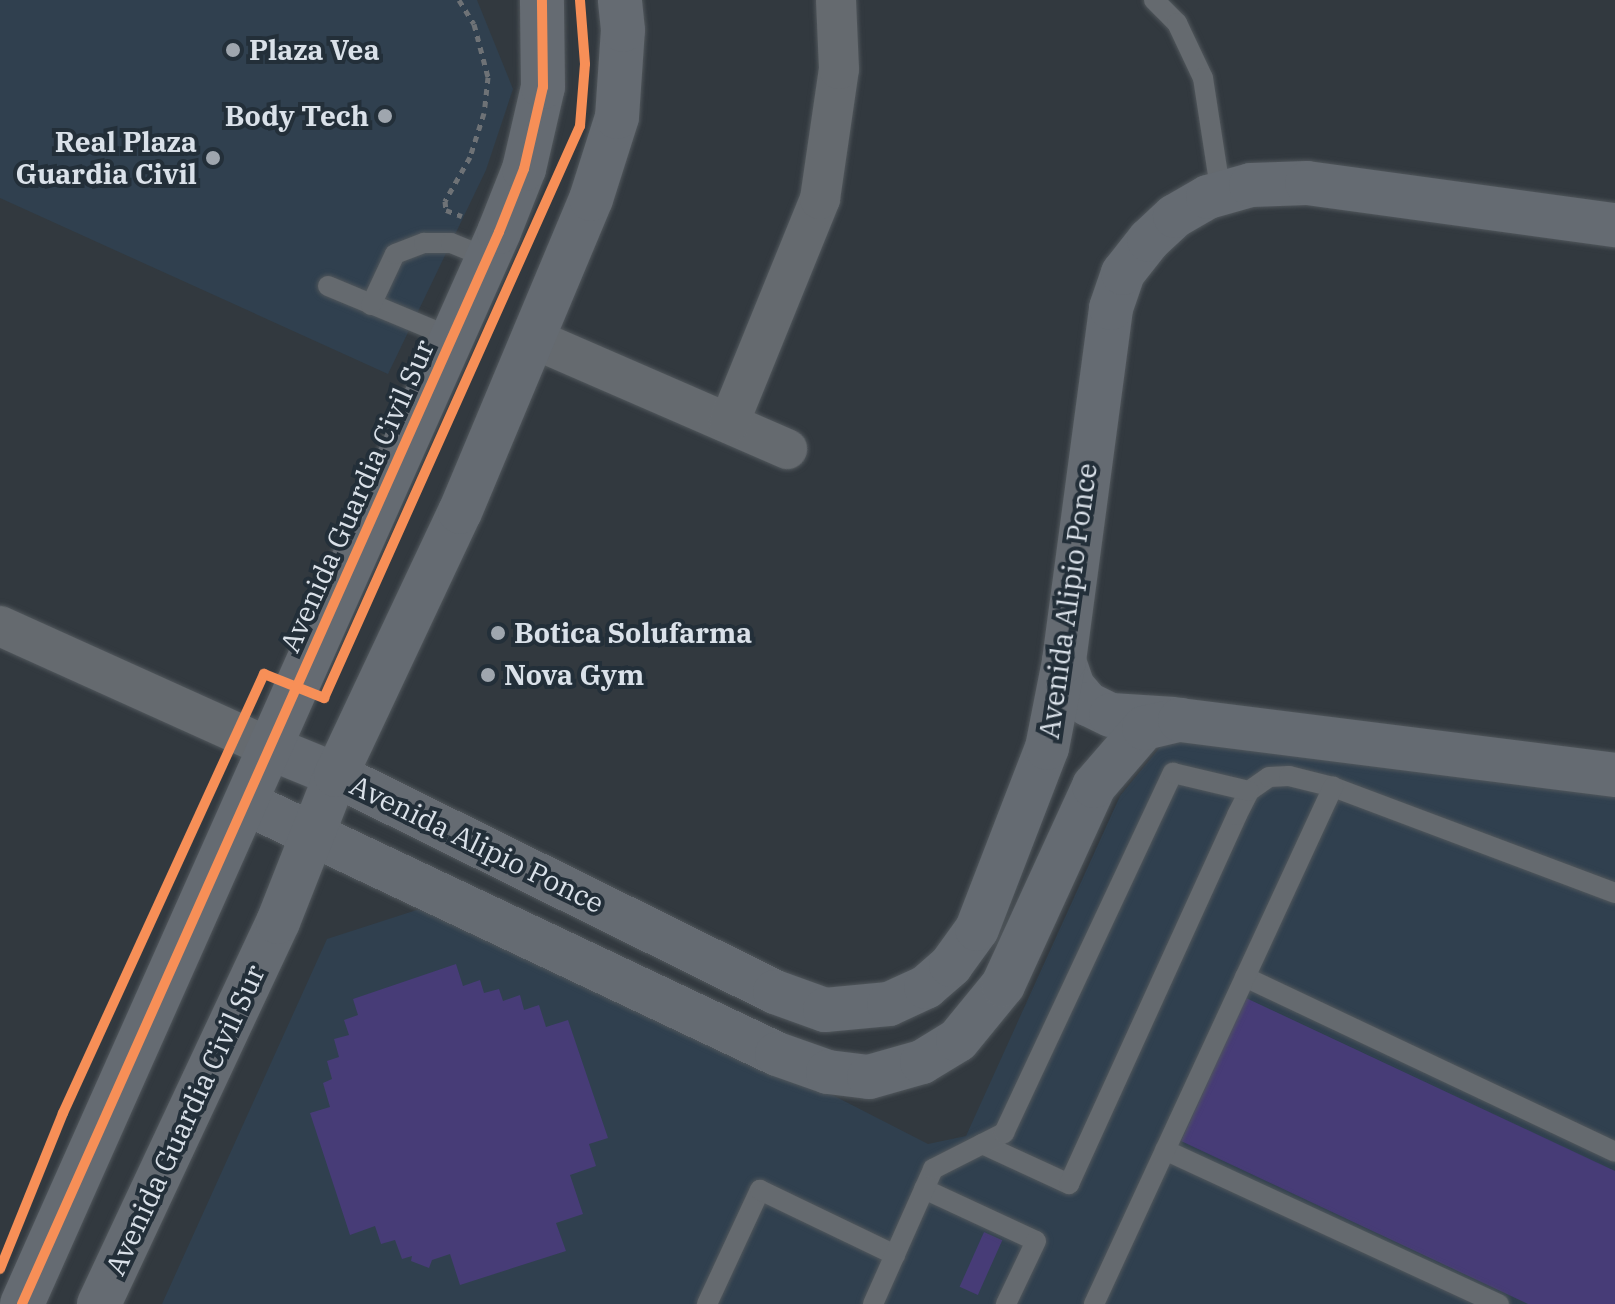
<!DOCTYPE html>
<html>
<head>
<meta charset="utf-8">
<style>
  body { margin:0 }
  #map { position:relative; width:1615px; height:1304px; overflow:hidden; background:#32393f; font-family:"IBM Plex Serif",serif }
  div>[style] { position:absolute }
  [style*='--x'] { left:calc(var(--x)*1px); top:calc(var(--y)*1px); width:calc(var(--w)*1px); rotate:calc(var(--a)*1deg) }
  .built>* { inset:0; background:#30404f }
  .green>* { inset:0; background:#473c77; transform-origin:0 0 }
  .path>* { height:5px; margin-top:-2.5px; transform-origin:0; background:repeating-linear-gradient(90deg,#6e7276 0 6px,transparent 0 12px) }
  .roads { filter:drop-shadow(0 0 2px #51575c) drop-shadow(0 0 2px #51575c) }
  .service>* { height:20px; margin:-10px; padding:0 10px; transform-origin:10px; border-radius:10px; background:#656a6f }
  .minor>* { height:40px; margin:-20px; padding:0 20px; transform-origin:20px; border-radius:20px; background:#656a6f }
  .secondary>* { height:44px; margin:-22px; padding:0 22px; transform-origin:22px; border-radius:22px; background:#656b72 }
  .cycleway>* { height:10px; margin:-5px; padding:0 5px; transform-origin:5px; border-radius:5px; background:#f78f57 }
  .dots>* { width:22px; height:22px; translate:-50% -50%; box-sizing:border-box; border:4px solid #232f39; border-radius:50% }
  span { translate:-50% -50%; white-space:nowrap; text-align:center; line-height:1.15; -webkit-text-stroke:8px #232f39; paint-order:stroke }
  .poi-label { font-size:28px; color:#dae1e9; font-weight:700 }
  .left { translate:0 -50%; text-align:left }
  .right { translate:-100% -50%; text-align:right }
  .street-label { font-size:28px; color:#dae1e9 }
</style>
</head>
<body>
<div id="map">
  <div class="built">
    <div style="clip-path:polygon(0 0,477px 0,513px 89px,486px 170px,388px 374px,0 198px)"></div>
    <div style="clip-path:polygon(1170px 735px,1615px 792px,1615px 1304px,162px 1304px,327px 939px,426px 907px,809px 1083px,928px 1144px,966px 1136px,1120px 796px)"></div>
  </div>
  <div class="green">
    <div style="clip-path:polygon(456px 964px,463px 986px,480px 980px,484px 993px,499px 989px,503px 1001px,520px 995px,524px 1010px,539px 1005px,546px 1027px,568px 1020px,608px 1138px,589px 1144px,596px 1166px,570px 1175px,583px 1214px,556px 1223px,566px 1251px,460px 1285px,450px 1254px,432px 1260px,429px 1268px,411px 1261px,412px 1256px,402px 1259px,395px 1240px,381px 1244px,375px 1226px,350px 1235px,310px 1113px,330px 1107px,323px 1083px,332px 1079px,327px 1061px,339px 1057px,334px 1039px,349px 1035px,344px 1020px,358px 1015px,353px 999px)"></div>
    <div style="clip-path:polygon(1246px 998px,1615px 1171px,1615px 1304px,1528px 1304px,1181px 1141px)"></div>
    <div style="left:984px;top:1232px;width:20px;height:60px;rotate:24deg"></div>
  </div>
  <div class="path">
    <div style="--x:459;--y:0;--w:28;--a:58"></div>
    <div style="--x:474;--y:24;--w:55;--a:75.2"></div>
    <div style="--x:488;--y:77;--w:36;--a:96"></div>
    <div style="--x:484;--y:113;--w:46;--a:107.7"></div>
    <div style="--x:470;--y:157;--w:51;--a:119.6"></div>
    <div style="--x:445;--y:201;--w:9;--a:84"></div>
    <div style="--x:446;--y:210;--w:17;--a:21"></div>
  </div>
  <div class="roads">
    <div class="service">
      <div style="--x:1154;--y:0;--w:33;--a:45"></div>
      <div style="--x:1177;--y:23;--w:61;--a:64.7"></div>
      <div style="--x:1203;--y:78;--w:117;--a:81.2"></div>
      <div style="--x:328;--y:286;--w:135;--a:22.6"></div>
      <div style="--x:371;--y:305;--w:56;--a:-64.8"></div>
      <div style="--x:395;--y:254;--w:31;--a:-21"></div>
      <div style="--x:424;--y:243;--w:27;--a:0"></div>
      <div style="--x:451;--y:243;--w:40;--a:22"></div>
      <div style="--x:1245;--y:977;--w:409;--a:25.3"></div>
      <div style="--x:982;--y:1144;--w:96;--a:24.7"></div>
      <div style="--x:1069;--y:1184;--w:405;--a:-65.5"></div>
      <div style="--x:1237;--y:815;--w:27;--a:-63"></div>
      <div style="--x:1249;--y:791;--w:24;--a:-35"></div>
      <div style="--x:1269;--y:777;--w:20;--a:-3"></div>
      <div style="--x:1289;--y:776;--w:45;--a:14"></div>
      <div style="--x:1333;--y:787;--w:301;--a:20.6"></div>
      <div style="--x:1165;--y:1150;--w:368;--a:24.8"></div>
      <div style="--x:924;--y:1189;--w:123;--a:24.9"></div>
      <div style="--x:1036;--y:1241;--w:70;--a:115.5"></div>
      <div style="--x:707;--y:1304;--w:126;--a:-65.1"></div>
      <div style="--x:760;--y:1190;--w:150;--a:25.7"></div>
      <div style="--x:873;--y:1304;--w:148;--a:-66"></div>
      <div style="--x:933;--y:1169;--w:80;--a:-26.9"></div>
      <div style="--x:1004;--y:1133;--w:398;--a:-64.9"></div>
      <div style="--x:1173;--y:773;--w:78;--a:13.3"></div>
      <div style="--x:1094;--y:1304;--w:570;--a:-65.19"></div>
    </div>
    <div class="minor">
      <div style="--x:534;--y:339;--w:276;--a:23.5"></div>
      <div style="--x:729;--y:423;--w:242;--a:-67.9"></div>
      <div style="--x:820;--y:199;--w:131;--a:-81.7"></div>
      <div style="--x:839;--y:69;--w:69;--a:-92.5"></div>
      <div style="--x:0;--y:626;--w:296;--a:24.3"></div>
    </div>
    <div class="secondary">
      <div style="--x:1064;--y:661;--w:28;--a:71"></div>
      <div style="--x:1073;--y:687;--w:23;--a:49"></div>
      <div style="--x:1088;--y:704;--w:25;--a:26"></div>
      <div style="--x:1111;--y:715;--w:63;--a:3.6"></div>
      <div style="--x:270;--y:748;--w:71;--a:22.2"></div>
      <div style="--x:336;--y:775;--w:490;--a:26.3"></div>
      <div style="--x:775;--y:992;--w:53;--a:19.8"></div>
      <div style="--x:825;--y:1010;--w:64;--a:-5.4"></div>
      <div style="--x:889;--y:1004;--w:41;--a:-24.7"></div>
      <div style="--x:926;--y:987;--w:33;--a:-41"></div>
      <div style="--x:951;--y:965;--w:44;--a:-54.2"></div>
      <div style="--x:977;--y:929;--w:194;--a:-68.9"></div>
      <div style="--x:1047;--y:748;--w:89;--a:-78.9"></div>
      <div style="--x:1064;--y:661;--w:356;--a:-82.4"></div>
      <div style="--x:1111;--y:308;--w:37;--a:-71"></div>
      <div style="--x:1123;--y:273;--w:42;--a:-51.8"></div>
      <div style="--x:1149;--y:240;--w:35;--a:-43"></div>
      <div style="--x:1175;--y:216;--w:38;--a:-30"></div>
      <div style="--x:1208;--y:197;--w:45;--a:-15.6"></div>
      <div style="--x:1251;--y:185;--w:56;--a:-2"></div>
      <div style="--x:1307;--y:183;--w:311;--a:7.8"></div>
      <div style="--x:246;--y:803;--w:587;--a:25.3"></div>
      <div style="--x:777;--y:1054;--w:54;--a:19.4"></div>
      <div style="--x:828;--y:1072;--w:41;--a:7"></div>
      <div style="--x:869;--y:1077;--w:55;--a:-15.8"></div>
      <div style="--x:922;--y:1062;--w:42;--a:-31.4"></div>
      <div style="--x:958;--y:1040;--w:71;--a:-50.7"></div>
      <div style="--x:1003;--y:985;--w:219;--a:-65.4"></div>
      <div style="--x:1094;--y:786;--w:77;--a:-49.2"></div>
      <div style="--x:1144;--y:728;--w:37;--a:-13"></div>
      <div style="--x:1180;--y:720;--w:438;--a:7.2"></div>
      <div style="--x:22;--y:1304;--w:1173;--a:-66.01"></div>
      <div style="--x:499;--y:232;--w:68;--a:-68.4"></div>
      <div style="--x:524;--y:169;--w:84;--a:-77"></div>
      <div style="--x:543;--y:87;--w:87;--a:-90.7"></div>
      <div style="--x:99;--y:1304;--w:422;--a:-64.9"></div>
      <div style="--x:278;--y:922;--w:158;--a:-68.5"></div>
      <div style="--x:336;--y:775;--w:291;--a:-64.8"></div>
      <div style="--x:460;--y:512;--w:339;--a:-67.3"></div>
      <div style="--x:591;--y:199;--w:86;--a:-72.4"></div>
      <div style="--x:617;--y:117;--w:87;--a:-86.1"></div>
      <div style="--x:623;--y:30;--w:30;--a:-96"></div>
    </div>
  </div>
  <div class="cycleway">
    <div style="--x:0;--y:1269;--w:168;--a:-68"></div>
    <div style="--x:63;--y:1113;--w:483;--a:-65.4"></div>
    <div style="--x:264;--y:674;--w:65;--a:21.8"></div>
    <div style="--x:324;--y:698;--w:627;--a:-65.89"></div>
    <div style="--x:580;--y:126;--w:62;--a:-85.4"></div>
    <div style="--x:585;--y:64;--w:64;--a:-94.5"></div>
    <div style="--x:22;--y:1304;--w:1173;--a:-66.01"></div>
    <div style="--x:499;--y:232;--w:68;--a:-68.4"></div>
    <div style="--x:524;--y:169;--w:84;--a:-77"></div>
    <div style="--x:543;--y:87;--w:87;--a:-90.7"></div>
  </div>
  <div class="dots">
    <div style="left:233px;top:50px;background:#9fa6ae"></div>
    <div style="left:385px;top:116px;background:#9fa6ae"></div>
    <div style="left:213px;top:158px;background:#9fa6ae"></div>
    <div style="left:498px;top:633px;background:#9fa6ae"></div>
    <div style="left:488px;top:675px;background:#9fa6ae"></div>
  </div>
  <div class="poi-label">
    <span class="left" style="left:249px;top:50px">Plaza Vea</span>
    <span class="right" style="left:369px;top:116px">Body Tech</span>
    <span class="right" style="left:197px;top:158px">Real Plaza<br>Guardia Civil</span>
    <span class="left" style="left:514px;top:633px">Botica Solufarma</span>
    <span class="left" style="left:504px;top:675px">Nova Gym</span>
  </div>
  <div class="street-label">
    <span style="left:357px;top:496px;rotate:-66deg">Avenida Guardia Civil Sur</span>
    <span style="left:1068px;top:601px;rotate:-82deg">Avenida Alipio Ponce</span>
    <span style="left:477px;top:844px;rotate:26deg">Avenida Alipio Ponce</span>
    <span style="left:185px;top:1120px;rotate:-65deg">Avenida Guardia Civil Sur</span>
  </div>
</div>
</body>
</html>
